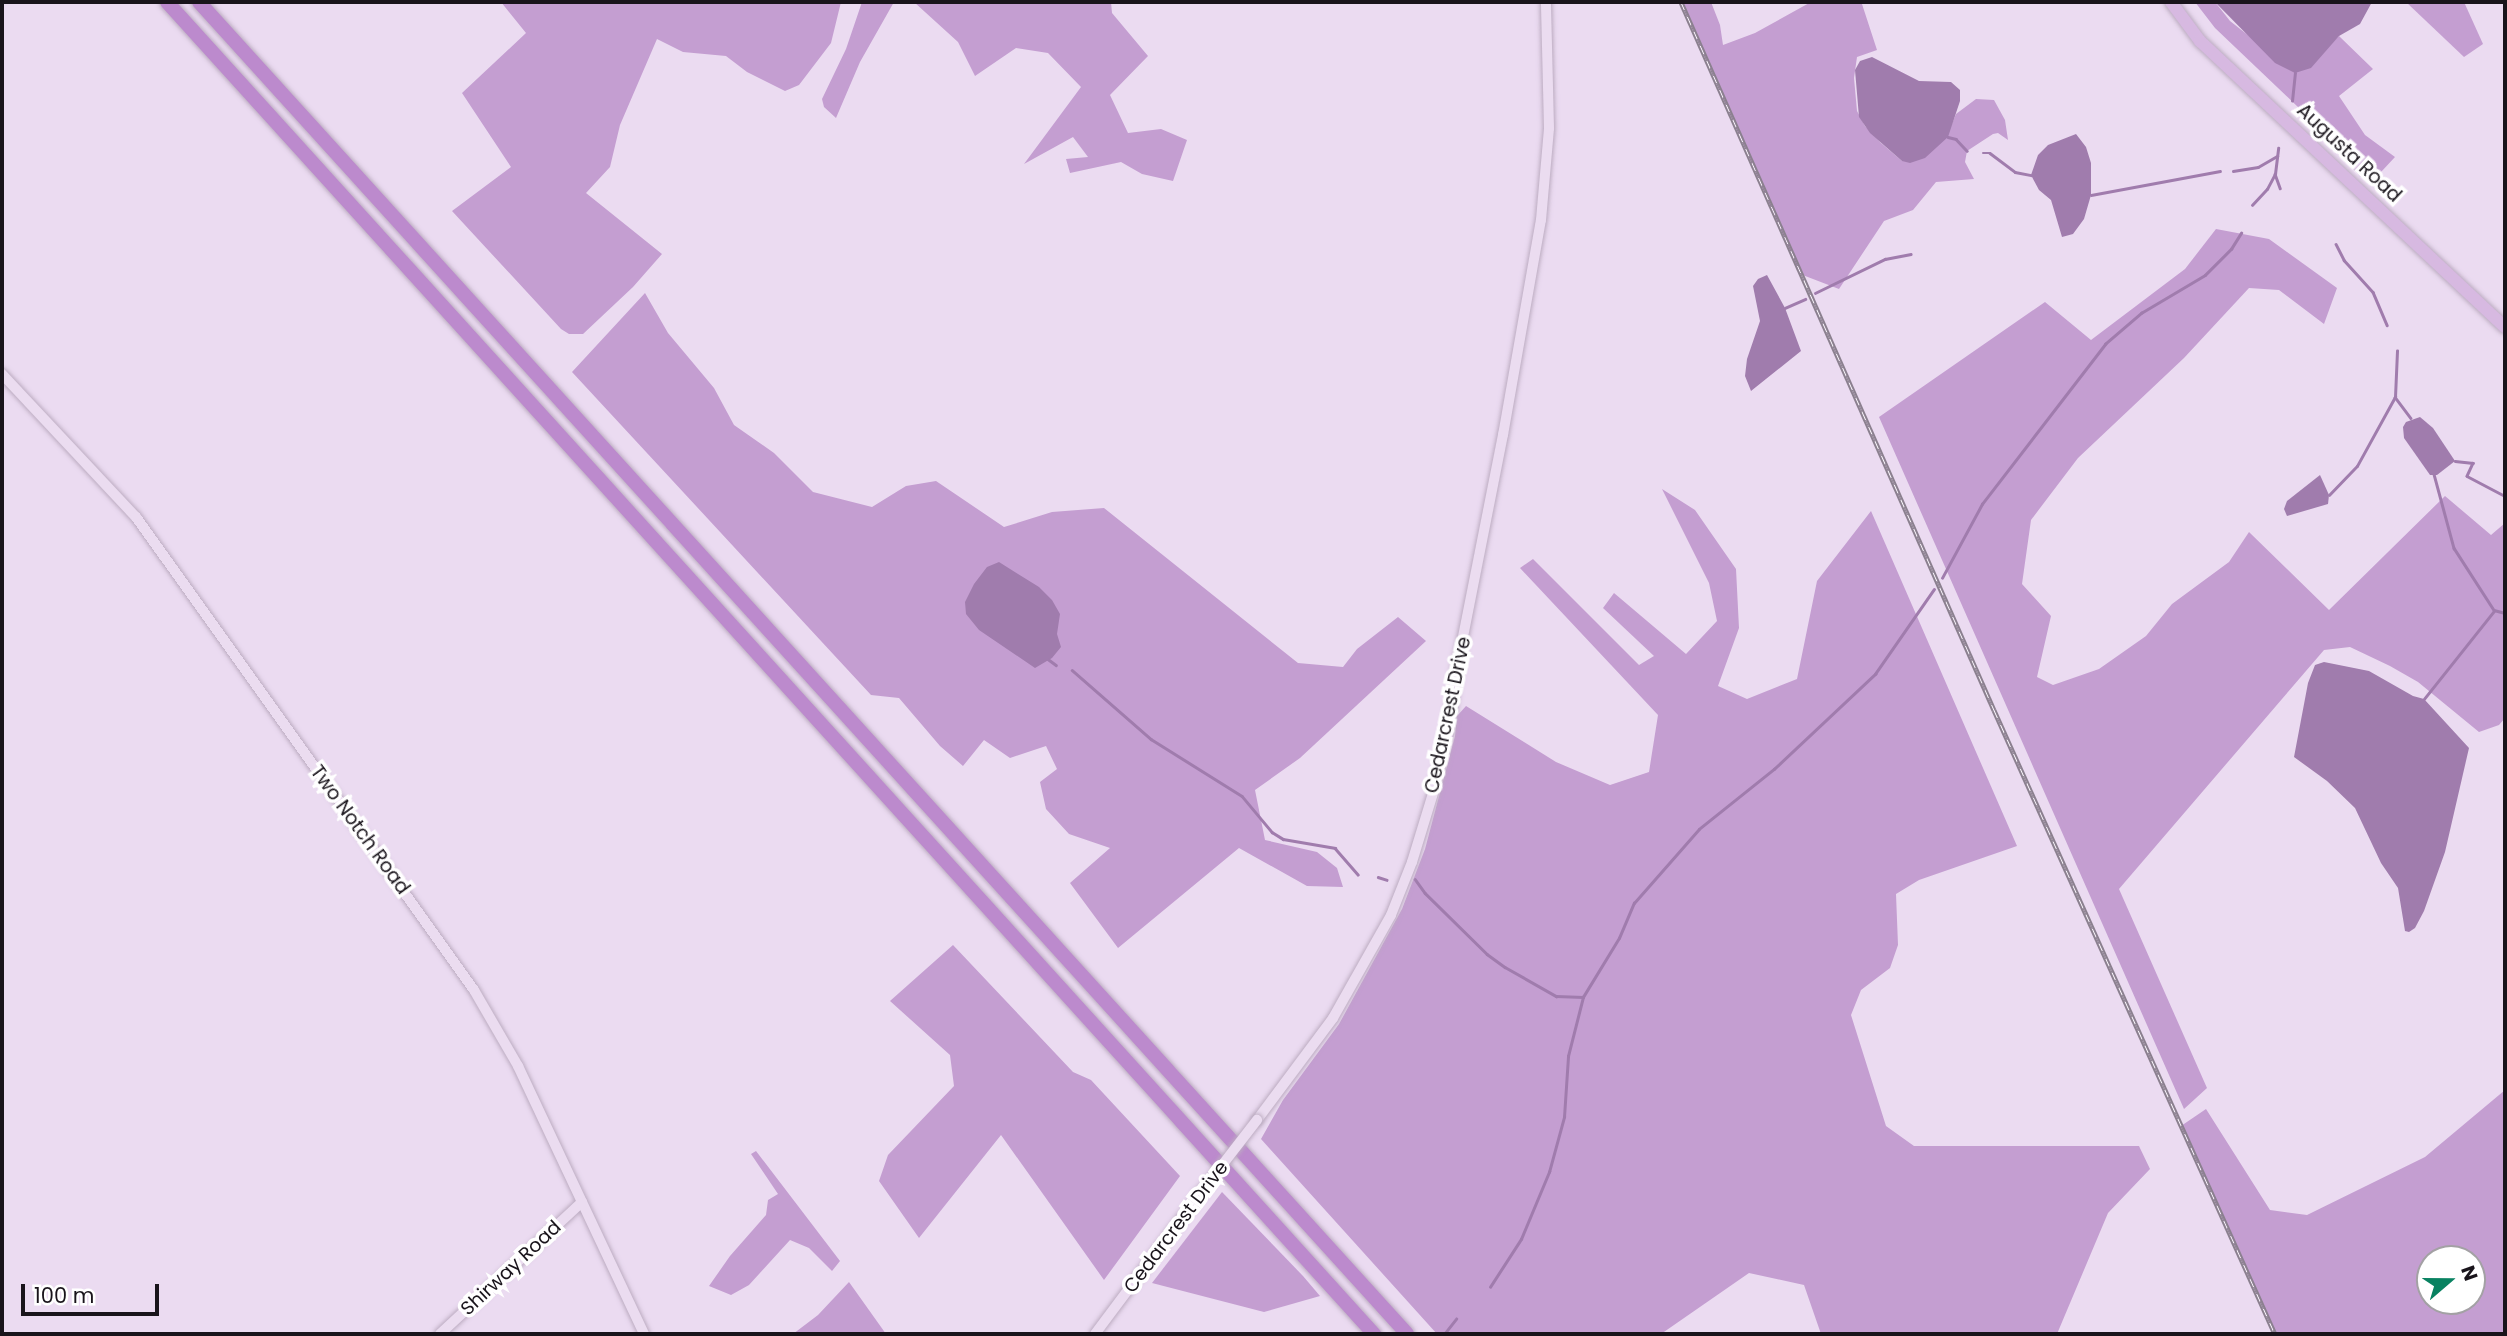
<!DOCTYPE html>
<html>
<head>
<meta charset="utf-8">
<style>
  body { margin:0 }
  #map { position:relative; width:2507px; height:1336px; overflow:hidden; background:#ebdbf1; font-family:Poppins,sans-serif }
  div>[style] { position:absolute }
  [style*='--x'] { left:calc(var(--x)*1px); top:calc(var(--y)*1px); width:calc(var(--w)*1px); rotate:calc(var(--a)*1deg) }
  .forest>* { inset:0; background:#c49ed1 }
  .water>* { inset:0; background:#a07cad }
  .stream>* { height:2.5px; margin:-1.25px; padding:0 1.25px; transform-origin:1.25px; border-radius:1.25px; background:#a07cad }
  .roads { filter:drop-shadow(0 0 2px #bcacc1) drop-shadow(0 0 2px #bcacc1) }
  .secondary>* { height:10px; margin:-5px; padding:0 5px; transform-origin:5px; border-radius:5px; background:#ebdcf0 }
  .primary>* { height:12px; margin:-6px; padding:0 6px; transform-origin:6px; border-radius:6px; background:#d7b9e1 }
  .highway>* { height:14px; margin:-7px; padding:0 7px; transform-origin:7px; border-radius:7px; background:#bc8acd }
  .rail>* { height:5px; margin-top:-2.5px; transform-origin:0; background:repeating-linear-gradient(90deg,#fff 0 8px,#8b808f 0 16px); box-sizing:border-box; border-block:2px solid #8b808f }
  .bridges { filter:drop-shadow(0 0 2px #bcacc1) drop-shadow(0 0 2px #bcacc1) }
  .secondary-bridge>* { height:10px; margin:-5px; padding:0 5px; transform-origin:5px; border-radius:5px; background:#ebdcf0 }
  span { translate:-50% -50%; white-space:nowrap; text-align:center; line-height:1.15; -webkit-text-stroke:7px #fff; paint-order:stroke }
  .street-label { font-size:19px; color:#19141b }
  .frame { position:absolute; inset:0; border:4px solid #19141b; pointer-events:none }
  .north { position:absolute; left:2416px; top:1245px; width:70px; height:70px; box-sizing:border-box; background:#fff; border:2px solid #a3a1a4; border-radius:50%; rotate:70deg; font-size:19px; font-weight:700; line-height:28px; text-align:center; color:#19141b }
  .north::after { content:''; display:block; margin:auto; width:24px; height:32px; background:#098261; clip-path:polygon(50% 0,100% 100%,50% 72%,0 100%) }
  .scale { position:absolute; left:21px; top:1284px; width:138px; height:32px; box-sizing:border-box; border:4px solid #19141b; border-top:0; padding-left:9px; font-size:21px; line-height:24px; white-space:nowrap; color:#19141b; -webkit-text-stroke:5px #fff; paint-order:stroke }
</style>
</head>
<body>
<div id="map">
  <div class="forest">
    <div style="clip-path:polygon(501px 2px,841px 2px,831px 43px,799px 85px,785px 91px,747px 72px,726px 56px,683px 52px,657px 39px,620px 125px,610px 167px,586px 193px,662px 254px,633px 287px,583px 334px,569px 334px,561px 329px,452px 211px,511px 167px,462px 93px,526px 33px)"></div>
    <div style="clip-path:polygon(862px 2px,894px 2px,860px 62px,836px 118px,824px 107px,822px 99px,846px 49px)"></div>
    <div style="clip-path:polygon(914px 2px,1111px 2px,1112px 13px,1148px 56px,1110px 95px,1128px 133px,1161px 129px,1187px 140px,1173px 181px,1142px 174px,1121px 162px,1070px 173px,1066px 159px,1088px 157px,1073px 137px,1024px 164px,1081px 87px,1048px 53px,1016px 48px,975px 76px,958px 42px)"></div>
    <div style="clip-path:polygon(1681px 2px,1711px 2px,1720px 25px,1723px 45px,1755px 33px,1811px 2px,1862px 4px,1877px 50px,1857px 57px,1854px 78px,1857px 111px,1865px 126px,1881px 143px,1902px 161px,1949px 131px,1956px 114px,1976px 99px,1994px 100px,2005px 120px,2008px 140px,1998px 133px,1993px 134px,1967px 151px,1965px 162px,1974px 179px,1936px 182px,1913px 210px,1884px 221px,1839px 289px,1800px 274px)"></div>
    <div style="clip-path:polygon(2195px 2px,2215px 2px,2230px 21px,2263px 47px,2330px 44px,2339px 36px,2373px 69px,2339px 96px,2365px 135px,2395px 157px,2381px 172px,2369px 178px,2360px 177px,2299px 108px,2215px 28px)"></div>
    <div style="clip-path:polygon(2406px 2px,2464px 2px,2483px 44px,2464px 57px)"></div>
    <div style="clip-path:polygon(2216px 229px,2269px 239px,2337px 288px,2324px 324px,2279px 290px,2249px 288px,2184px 358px,2078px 458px,2031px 520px,2022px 584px,2051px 616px,2037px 677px,2053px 685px,2099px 669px,2146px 636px,2172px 604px,2229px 562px,2249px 532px,2329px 610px,2445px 496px,2491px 535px,2505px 523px,2505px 718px,2499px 725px,2479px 732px,2418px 682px,2390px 666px,2350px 647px,2324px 650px,2119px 889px,2207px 1088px,2184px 1109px,1879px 417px,2045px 302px,2091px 340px,2185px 269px)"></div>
    <div style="clip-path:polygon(645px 293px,668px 333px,714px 388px,734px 425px,774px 453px,813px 492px,872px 507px,906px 486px,936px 481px,1004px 527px,1052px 512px,1104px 508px,1298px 663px,1343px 667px,1357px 649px,1398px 617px,1426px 641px,1300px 758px,1255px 790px,1265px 840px,1317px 852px,1337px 868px,1343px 887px,1307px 886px,1239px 848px,1118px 948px,1070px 883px,1110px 848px,1069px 834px,1046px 809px,1040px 782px,1057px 769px,1046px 746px,1010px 758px,984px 740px,963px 766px,940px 746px,899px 698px,871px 695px,572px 372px)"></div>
    <div style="clip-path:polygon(1662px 489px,1695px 510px,1736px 569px,1739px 628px,1718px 686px,1747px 699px,1797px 679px,1817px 581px,1871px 511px,2017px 846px,1919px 880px,1896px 894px,1898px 945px,1890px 968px,1861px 990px,1851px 1015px,1886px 1126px,1914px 1146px,2139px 1146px,2150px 1169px,2108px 1213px,2057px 1334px,1821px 1334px,1804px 1285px,1749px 1273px,1661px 1334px,1437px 1334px,1261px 1139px,1283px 1100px,1339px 1024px,1402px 909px,1425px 849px,1455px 736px,1457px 716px,1466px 706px,1556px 762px,1610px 785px,1649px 772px,1658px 715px,1520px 568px,1533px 559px,1639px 665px,1654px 656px,1603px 608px,1614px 593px,1686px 654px,1717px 621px,1709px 583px)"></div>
    <div style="clip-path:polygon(953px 945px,1073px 1072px,1091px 1080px,1180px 1176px,1104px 1280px,1001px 1135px,919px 1238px,879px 1181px,888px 1155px,954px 1086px,950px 1055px,890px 1001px)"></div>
    <div style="clip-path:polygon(evenodd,2505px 1090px,2505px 1334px,2275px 1334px,2181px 1126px,2206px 1109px,2270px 1210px,2307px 1215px,2425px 1157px,2505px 1090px,2430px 1259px,2472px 1259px,2472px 1301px,2430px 1301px,2430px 1259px)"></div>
    <div style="clip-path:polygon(756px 1151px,840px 1261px,832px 1271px,809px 1248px,790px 1240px,749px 1285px,731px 1295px,709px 1286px,730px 1256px,766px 1215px,768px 1200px,778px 1194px,751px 1154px)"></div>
    <div style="clip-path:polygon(1222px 1192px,1303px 1276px,1320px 1296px,1264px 1312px,1152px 1283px)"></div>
    <div style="clip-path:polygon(849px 1282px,886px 1334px,793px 1334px,818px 1315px)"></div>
  </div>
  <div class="water">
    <div style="clip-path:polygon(2215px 2px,2372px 2px,2360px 24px,2339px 36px,2311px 68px,2295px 73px,2275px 63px)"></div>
    <div style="clip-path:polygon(1872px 57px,1919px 81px,1951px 82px,1960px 90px,1960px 101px,1948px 137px,1925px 158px,1910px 163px,1902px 161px,1870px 133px,1859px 117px,1855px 70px,1860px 61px)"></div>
    <div style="clip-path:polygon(2076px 134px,2086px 147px,2091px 163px,2091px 195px,2084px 219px,2073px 234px,2062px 237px,2051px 200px,2039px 190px,2031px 175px,2038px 155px,2048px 145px)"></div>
    <div style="clip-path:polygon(1767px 275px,1785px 308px,1801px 351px,1751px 391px,1745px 376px,1747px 359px,1760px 321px,1753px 286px,1758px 279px)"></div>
    <div style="clip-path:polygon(2420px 417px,2433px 428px,2455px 461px,2437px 475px,2430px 475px,2404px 438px,2403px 427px,2406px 422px)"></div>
    <div style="clip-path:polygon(2320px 475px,2329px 495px,2328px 504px,2287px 516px,2284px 509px,2287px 501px)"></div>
    <div style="clip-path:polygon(999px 562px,1039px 587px,1052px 600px,1060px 614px,1057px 634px,1061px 647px,1052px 658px,1035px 668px,979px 630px,966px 614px,965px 602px,974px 584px,987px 567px)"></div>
    <div style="clip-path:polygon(2324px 662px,2369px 671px,2413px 696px,2424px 699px,2469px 748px,2445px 852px,2424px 911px,2415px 928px,2409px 932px,2405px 931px,2398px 888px,2381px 863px,2355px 808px,2327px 781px,2294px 757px,2308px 683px,2315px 665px)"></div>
  </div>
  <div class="stream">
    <div style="--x:2292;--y:101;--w:28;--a:-84"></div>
    <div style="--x:1948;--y:137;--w:8;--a:14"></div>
    <div style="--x:1956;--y:139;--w:16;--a:47"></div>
    <div style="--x:1983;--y:153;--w:7;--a:0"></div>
    <div style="--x:1990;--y:153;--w:31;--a:37"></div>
    <div style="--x:2015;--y:172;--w:16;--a:11"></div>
    <div style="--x:2233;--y:171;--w:25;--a:-9"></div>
    <div style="--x:2258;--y:167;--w:22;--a:-30"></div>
    <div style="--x:2275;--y:174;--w:15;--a:70"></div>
    <div style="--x:2091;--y:195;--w:131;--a:-10.5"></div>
    <div style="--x:2252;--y:205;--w:22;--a:-47"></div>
    <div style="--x:2267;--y:189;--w:17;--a:-62"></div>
    <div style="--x:2275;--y:174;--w:26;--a:-83"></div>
    <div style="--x:2336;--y:244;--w:18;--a:63"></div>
    <div style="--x:2344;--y:260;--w:43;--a:47.8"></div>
    <div style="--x:2373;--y:292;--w:36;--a:67"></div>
    <div style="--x:1815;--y:293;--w:78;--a:-25.9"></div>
    <div style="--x:1885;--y:259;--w:26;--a:-11"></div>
    <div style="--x:1785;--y:308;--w:22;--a:-24"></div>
    <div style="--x:2395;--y:397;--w:26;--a:53"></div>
    <div style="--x:2455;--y:461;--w:18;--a:6"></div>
    <div style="--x:2473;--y:463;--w:14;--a:115"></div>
    <div style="--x:2467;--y:476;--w:43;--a:27.8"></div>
    <div style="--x:2434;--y:474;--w:77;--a:74.9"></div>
    <div style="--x:2454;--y:548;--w:74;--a:57.2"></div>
    <div style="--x:2494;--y:610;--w:11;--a:15"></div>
    <div style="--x:2329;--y:495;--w:40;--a:-46"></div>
    <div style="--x:2357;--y:466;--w:79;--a:-61.2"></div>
    <div style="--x:2395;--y:397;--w:46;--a:-87.5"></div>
    <div style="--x:1942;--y:578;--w:84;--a:-61.6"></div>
    <div style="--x:1982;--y:504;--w:202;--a:-52.4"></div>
    <div style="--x:2105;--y:344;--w:48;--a:-40.7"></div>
    <div style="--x:2141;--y:313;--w:74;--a:-30.7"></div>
    <div style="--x:2205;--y:275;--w:37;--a:-45"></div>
    <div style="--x:2231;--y:249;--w:19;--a:-58"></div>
    <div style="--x:1048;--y:659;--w:10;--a:37"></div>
    <div style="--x:1072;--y:670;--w:105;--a:41.1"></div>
    <div style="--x:1151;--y:739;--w:107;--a:32.1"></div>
    <div style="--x:1242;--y:796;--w:47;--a:50.2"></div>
    <div style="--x:1272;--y:832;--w:13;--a:32"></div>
    <div style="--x:1283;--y:839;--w:53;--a:9.8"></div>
    <div style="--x:1335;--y:848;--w:35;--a:49"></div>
    <div style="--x:2424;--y:699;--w:112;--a:-51.5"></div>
    <div style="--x:1378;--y:877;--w:9;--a:18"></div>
    <div style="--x:1415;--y:879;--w:17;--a:54"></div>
    <div style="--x:1425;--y:893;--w:87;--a:44.5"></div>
    <div style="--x:1487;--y:954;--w:22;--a:36"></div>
    <div style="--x:1505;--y:967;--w:59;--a:29.6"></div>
    <div style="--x:1556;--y:996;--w:27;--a:2"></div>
    <div style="--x:1490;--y:1287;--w:57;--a:-57.1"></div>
    <div style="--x:1521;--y:1239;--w:73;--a:-67.3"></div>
    <div style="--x:1549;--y:1172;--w:57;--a:-74.7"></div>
    <div style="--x:1564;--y:1117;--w:61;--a:-86.2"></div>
    <div style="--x:1568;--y:1056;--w:61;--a:-75.7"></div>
    <div style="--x:1583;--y:997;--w:69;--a:-58.6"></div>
    <div style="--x:1619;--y:938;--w:38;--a:-67"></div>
    <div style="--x:1634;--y:903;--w:98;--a:-48.7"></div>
    <div style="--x:1699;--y:829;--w:96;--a:-38.7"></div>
    <div style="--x:1774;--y:769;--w:139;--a:-43.2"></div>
    <div style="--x:1875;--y:674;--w:103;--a:-55.2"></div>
    <div style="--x:1445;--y:1333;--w:18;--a:-52"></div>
  </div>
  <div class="roads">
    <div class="secondary">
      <div style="--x:2;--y:374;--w:196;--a:46.9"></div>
      <div style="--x:136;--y:517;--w:581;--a:54.45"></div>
      <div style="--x:474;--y:990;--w:88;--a:59.9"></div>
      <div style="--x:518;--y:1066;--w:296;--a:64.8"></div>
      <div style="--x:1257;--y:1120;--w:127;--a:-53.3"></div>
      <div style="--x:1333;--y:1018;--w:118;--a:-60.6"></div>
      <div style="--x:1391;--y:915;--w:57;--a:-68.4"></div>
      <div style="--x:1412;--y:862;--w:78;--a:-73"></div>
      <div style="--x:1435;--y:787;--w:60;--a:-76.4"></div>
      <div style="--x:1449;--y:729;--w:63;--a:-82.6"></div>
      <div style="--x:1457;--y:667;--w:237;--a:-78.8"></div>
      <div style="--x:1503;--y:435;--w:218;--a:-80"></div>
      <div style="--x:1541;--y:220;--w:92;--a:-85"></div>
      <div style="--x:1549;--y:128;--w:126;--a:-91.4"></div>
      <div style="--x:440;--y:1334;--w:194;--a:-42.9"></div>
      <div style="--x:1095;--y:1334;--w:174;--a:-53.2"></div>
    </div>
    <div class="primary">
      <div style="--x:2171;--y:2;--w:49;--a:53.4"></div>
      <div style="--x:2200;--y:41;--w:418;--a:43.2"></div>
    </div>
    <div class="highway">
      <div style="--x:167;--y:2;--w:1798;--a:47.82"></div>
      <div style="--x:199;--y:2;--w:1798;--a:47.79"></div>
    </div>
  </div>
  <div class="rail">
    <div style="--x:1681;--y:2;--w:774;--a:66.15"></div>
    <div style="--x:1994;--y:710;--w:684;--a:65.76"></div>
  </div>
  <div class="bridges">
    <div class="secondary-bridge">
      <div style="--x:1199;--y:1195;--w:95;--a:-52.3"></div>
    </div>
  </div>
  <div class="street-label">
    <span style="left:2349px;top:153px;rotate:43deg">Augusta Road</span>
    <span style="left:1448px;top:715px;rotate:-78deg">Cedarcrest Drive</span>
    <span style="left:360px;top:830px;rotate:54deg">Two Notch Road</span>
    <span style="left:1176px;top:1227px;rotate:-53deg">Cedarcrest Drive</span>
    <span style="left:511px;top:1268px;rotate:-43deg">Shirway Road</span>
  </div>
  <div class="frame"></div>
  <div class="north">N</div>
  <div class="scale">100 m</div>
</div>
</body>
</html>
